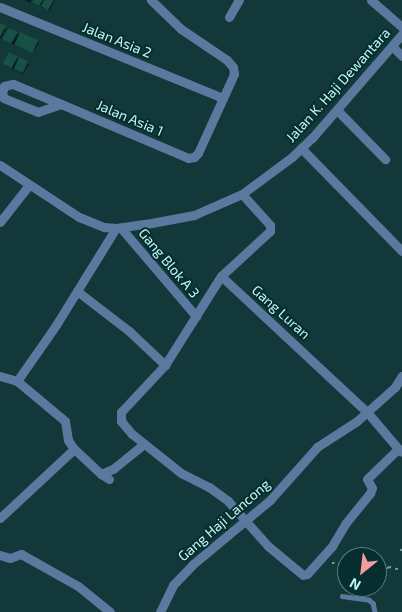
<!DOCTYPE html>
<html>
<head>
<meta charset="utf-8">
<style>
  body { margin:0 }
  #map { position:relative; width:402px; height:612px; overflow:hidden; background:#123839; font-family:"Exo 2",sans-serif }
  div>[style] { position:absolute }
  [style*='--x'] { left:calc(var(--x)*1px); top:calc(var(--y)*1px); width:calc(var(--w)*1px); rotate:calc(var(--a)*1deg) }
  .shadow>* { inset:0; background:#0007 }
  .building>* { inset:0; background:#175044; transform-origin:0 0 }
  .path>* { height:2px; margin-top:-1px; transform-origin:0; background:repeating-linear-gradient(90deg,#709e9e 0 2.5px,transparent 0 6.5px) }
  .lane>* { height:4.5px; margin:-2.25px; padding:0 2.25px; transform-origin:2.25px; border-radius:2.25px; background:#5b789e }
  .street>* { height:9px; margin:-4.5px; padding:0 4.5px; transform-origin:4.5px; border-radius:4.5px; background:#5b789e }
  span { translate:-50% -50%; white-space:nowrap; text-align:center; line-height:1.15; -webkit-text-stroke:4px #062e2e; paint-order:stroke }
  .street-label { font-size:14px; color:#c2f7f7 }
  .north { position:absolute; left:337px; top:547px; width:50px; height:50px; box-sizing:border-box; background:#062e2e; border:1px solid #517e7e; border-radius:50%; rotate:209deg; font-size:14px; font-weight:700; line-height:20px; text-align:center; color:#c2f7f7 }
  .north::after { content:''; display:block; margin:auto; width:18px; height:22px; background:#f49aa0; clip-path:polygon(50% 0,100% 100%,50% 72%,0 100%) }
</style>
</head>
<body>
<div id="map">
  <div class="shadow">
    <div style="clip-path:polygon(25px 0,55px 0,50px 10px,31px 0,30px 3px)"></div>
    <div style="clip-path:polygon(0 25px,6px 29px,1px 39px,0 38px)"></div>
    <div style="clip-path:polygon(20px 33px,39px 43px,33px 53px,5px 41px)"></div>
    <div style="clip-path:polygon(17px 58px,29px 64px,23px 74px,5px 65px)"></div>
  </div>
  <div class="building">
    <div style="clip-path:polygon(33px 0,43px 0,39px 6px,32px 2px)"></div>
    <div style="clip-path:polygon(44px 0,54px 0,48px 10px,41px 6px)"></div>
    <div style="clip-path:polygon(0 23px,6px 26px,0 37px)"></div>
    <div style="clip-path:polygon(9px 28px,18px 32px,11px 44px,2px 39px)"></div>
    <div style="left:20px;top:32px;width:20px;height:14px;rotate:24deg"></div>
    <div style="left:9px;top:52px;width:10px;height:13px;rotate:29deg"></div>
    <div style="left:19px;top:57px;width:10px;height:13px;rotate:24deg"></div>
  </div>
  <div class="path">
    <div style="--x:400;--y:549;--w:3;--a:45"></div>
    <div style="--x:332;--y:563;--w:15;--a:4"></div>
    <div style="--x:377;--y:571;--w:5;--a:11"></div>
    <div style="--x:382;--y:572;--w:9;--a:-36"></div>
    <div style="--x:389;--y:567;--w:13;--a:13"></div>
  </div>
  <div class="lane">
    <div style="--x:342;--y:596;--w:27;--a:8"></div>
    <div style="--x:369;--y:600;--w:5;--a:37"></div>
    <div style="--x:373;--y:603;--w:9;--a:77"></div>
  </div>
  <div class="street">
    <div style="--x:371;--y:0;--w:41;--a:41.1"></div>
    <div style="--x:0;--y:7;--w:241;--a:22.2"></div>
    <div style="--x:229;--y:17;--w:20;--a:-60"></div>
    <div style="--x:392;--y:46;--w:14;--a:45"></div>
    <div style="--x:61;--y:104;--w:24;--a:161"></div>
    <div style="--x:38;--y:112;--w:37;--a:-158"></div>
    <div style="--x:4;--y:98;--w:5;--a:-112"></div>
    <div style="--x:2;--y:93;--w:7;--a:-74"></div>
    <div style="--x:4;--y:86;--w:9;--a:-13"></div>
    <div style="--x:13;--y:84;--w:52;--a:22.6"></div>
    <div style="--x:61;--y:104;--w:138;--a:23"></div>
    <div style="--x:188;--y:158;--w:6;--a:-9"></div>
    <div style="--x:194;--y:157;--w:6;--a:-45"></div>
    <div style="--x:198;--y:153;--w:87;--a:-65.5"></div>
    <div style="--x:234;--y:74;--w:7;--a:-98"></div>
    <div style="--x:233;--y:67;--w:9;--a:-131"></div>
    <div style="--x:227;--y:60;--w:55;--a:-146"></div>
    <div style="--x:181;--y:29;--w:42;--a:-136"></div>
    <div style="--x:337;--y:110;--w:69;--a:45.6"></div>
    <div style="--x:301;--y:148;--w:144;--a:45.6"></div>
    <div style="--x:0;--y:165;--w:95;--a:33.4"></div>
    <div style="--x:79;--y:217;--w:27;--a:22"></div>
    <div style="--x:104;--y:227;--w:12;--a:5"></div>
    <div style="--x:116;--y:228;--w:30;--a:-8"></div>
    <div style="--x:146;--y:224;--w:49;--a:-10.6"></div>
    <div style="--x:194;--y:215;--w:52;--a:-23.6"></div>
    <div style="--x:242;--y:194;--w:62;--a:-36.5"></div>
    <div style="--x:292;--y:157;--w:28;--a:-44"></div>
    <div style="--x:312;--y:138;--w:138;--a:-49.1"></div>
    <div style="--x:242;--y:194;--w:42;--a:47.9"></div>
    <div style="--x:270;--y:225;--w:6;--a:90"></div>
    <div style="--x:270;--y:231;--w:67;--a:137.4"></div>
    <div style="--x:221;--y:276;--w:105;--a:122.2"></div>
    <div style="--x:165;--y:365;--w:64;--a:133.1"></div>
    <div style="--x:121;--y:412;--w:9;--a:90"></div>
    <div style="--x:121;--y:421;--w:17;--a:50"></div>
    <div style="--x:132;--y:434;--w:63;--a:38.5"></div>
    <div style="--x:181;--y:473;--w:31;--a:27"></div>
    <div style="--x:209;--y:487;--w:24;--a:36"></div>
    <div style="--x:228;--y:501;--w:60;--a:48.4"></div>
    <div style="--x:268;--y:546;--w:45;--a:39.6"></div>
    <div style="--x:303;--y:575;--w:4;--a:-14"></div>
    <div style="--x:307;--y:574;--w:38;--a:-48"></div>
    <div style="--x:332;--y:546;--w:26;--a:-59"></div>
    <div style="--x:345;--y:524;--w:40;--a:-51"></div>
    <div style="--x:370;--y:493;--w:5;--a:-68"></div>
    <div style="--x:372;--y:488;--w:10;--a:-119"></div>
    <div style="--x:367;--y:479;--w:43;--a:-44.1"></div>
    <div style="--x:0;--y:222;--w:47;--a:-51.9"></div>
    <div style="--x:121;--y:228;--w:116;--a:49.6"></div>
    <div style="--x:221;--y:276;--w:200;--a:43"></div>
    <div style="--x:367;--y:412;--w:52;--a:49.6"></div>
    <div style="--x:77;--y:291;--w:66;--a:37.6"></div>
    <div style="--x:129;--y:331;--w:50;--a:43.4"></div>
    <div style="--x:0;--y:376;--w:18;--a:16"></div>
    <div style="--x:101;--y:474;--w:13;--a:-23"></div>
    <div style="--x:113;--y:469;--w:40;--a:-39"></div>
    <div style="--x:109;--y:479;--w:9;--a:-148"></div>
    <div style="--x:101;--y:474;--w:37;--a:-137"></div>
    <div style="--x:74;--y:449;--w:11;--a:-124"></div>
    <div style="--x:68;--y:440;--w:19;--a:-99"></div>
    <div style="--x:65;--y:421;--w:62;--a:-140.2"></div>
    <div style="--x:17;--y:381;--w:68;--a:-55.1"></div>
    <div style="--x:56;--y:325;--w:114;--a:-58.3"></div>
    <div style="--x:0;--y:518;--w:101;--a:-43"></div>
    <div style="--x:0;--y:555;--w:10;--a:17"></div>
    <div style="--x:10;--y:558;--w:12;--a:-20"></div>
    <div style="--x:21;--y:554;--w:65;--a:29.3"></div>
    <div style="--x:78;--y:586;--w:41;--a:39.1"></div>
    <div style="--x:160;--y:612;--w:30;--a:-64"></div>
    <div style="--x:173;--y:585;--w:28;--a:-46"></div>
    <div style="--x:192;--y:565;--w:102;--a:-39.8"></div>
    <div style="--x:270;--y:500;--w:71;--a:-48.4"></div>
    <div style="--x:317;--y:447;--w:48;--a:-33"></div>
    <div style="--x:357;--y:421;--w:51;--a:-41.8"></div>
    <div style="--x:395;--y:387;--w:13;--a:-58"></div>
  </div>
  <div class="street-label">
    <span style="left:117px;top:40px;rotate:22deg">Jalan Asia 2</span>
    <span style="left:338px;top:85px;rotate:-48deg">Jalan K. Haji Dewantara</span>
    <span style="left:130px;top:118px;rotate:23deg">Jalan Asia 1</span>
    <span style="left:169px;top:263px;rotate:50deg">Gang Blok A 3</span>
    <span style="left:281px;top:312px;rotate:42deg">Gang Luran</span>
    <span style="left:224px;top:520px;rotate:-41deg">Gang Haji Lancong</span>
  </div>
  <div class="north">N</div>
</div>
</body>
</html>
